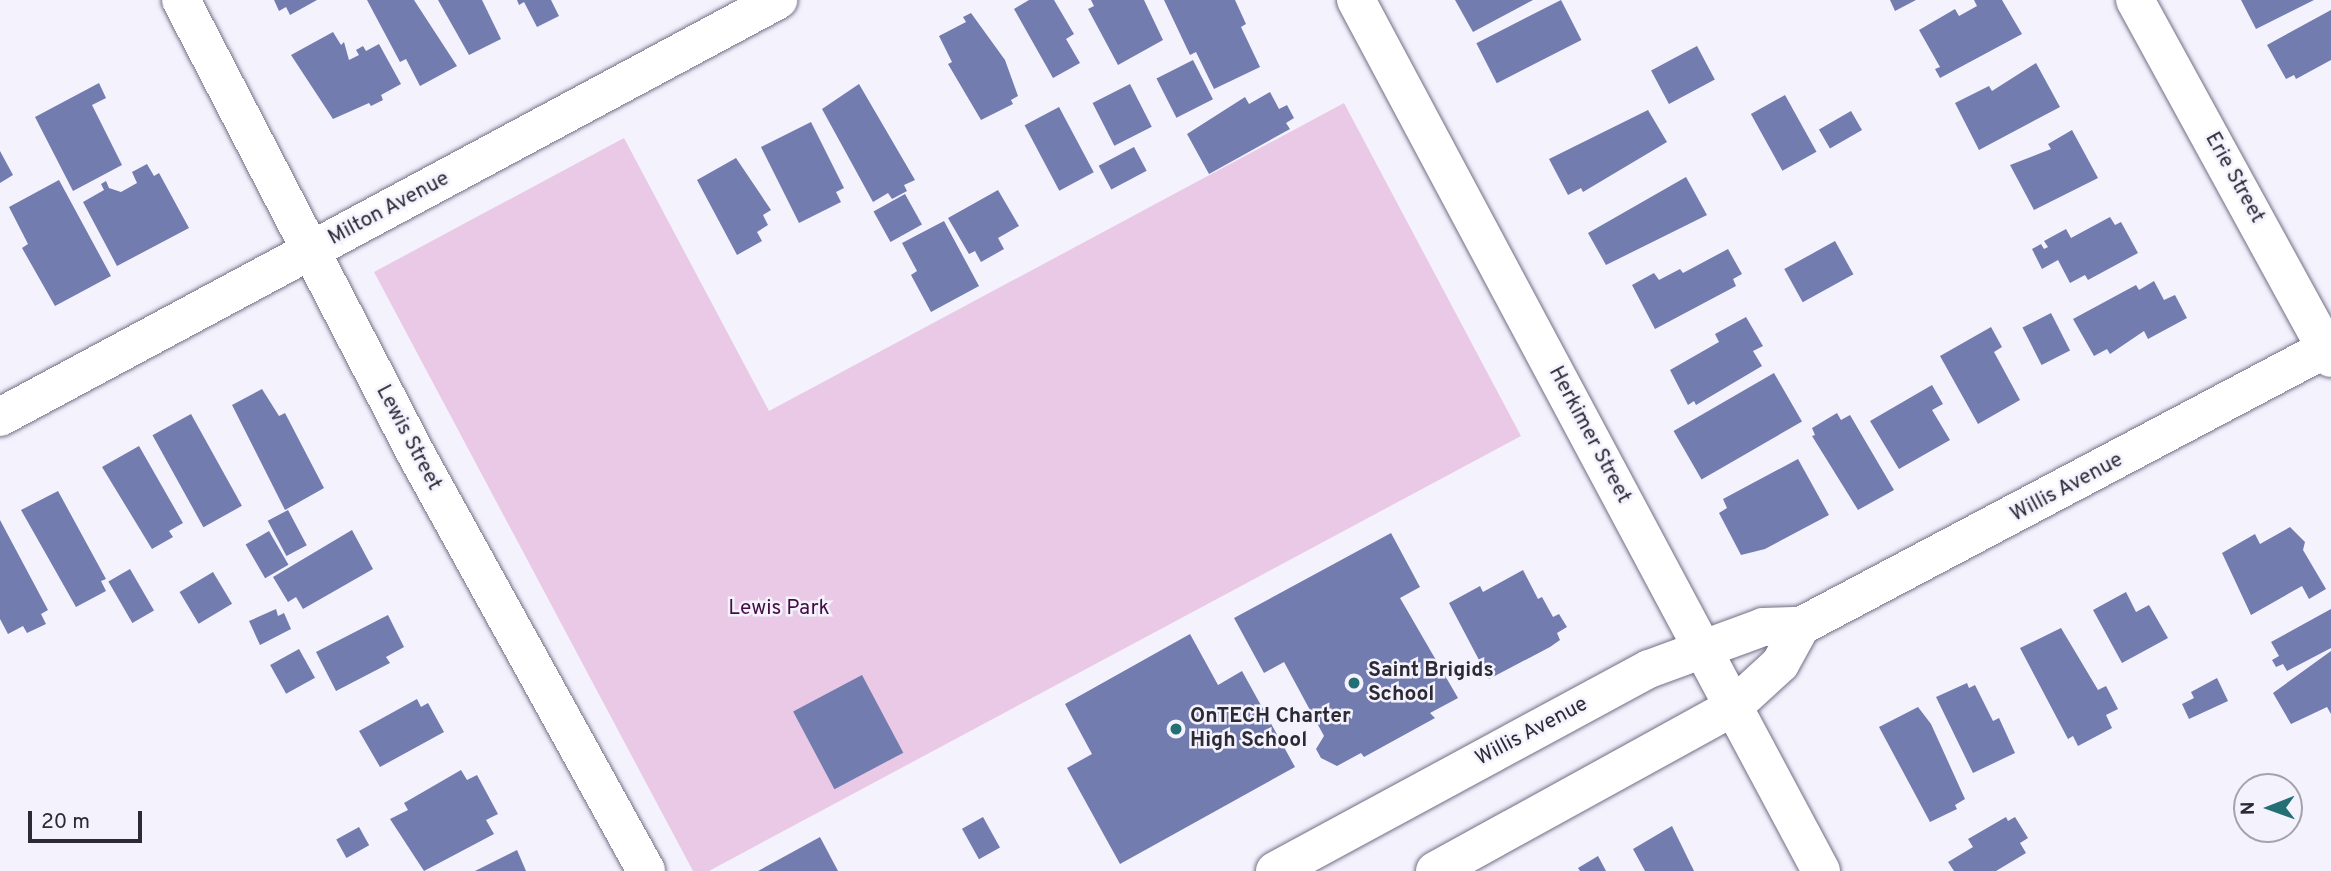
<!DOCTYPE html>
<html>
<head>
<meta charset="utf-8">
<style>
  body { margin:0 }
  #map { position:relative; width:2331px; height:871px; overflow:hidden; background:#f4f2fd; font-family:Overpass,sans-serif }
  div>[style] { position:absolute }
  [style*='--x'] { left:calc(var(--x)*1px); top:calc(var(--y)*1px); width:calc(var(--w)*1px); rotate:calc(var(--a)*1deg) }
  .green>* { inset:0; background:#e9c9e5 }
  .building>* { inset:0; background:#727caf; transform-origin:0 0 }
  .roads { filter:drop-shadow(0 0 2px #726e85) drop-shadow(0 0 2px #726e85) }
  .minor>* { height:38px; margin:-19px; padding:0 19px; transform-origin:19px; border-radius:19px; background:#fff }
  .dots>* { width:19px; height:19px; translate:-50% -50%; box-sizing:border-box; border:4px solid #f4f2fd; border-radius:50% }
  span { translate:-50% -50%; white-space:nowrap; text-align:center; line-height:1.15; -webkit-text-stroke:5px #f4f2fd; paint-order:stroke }
  .street-label { font-size:21px; color:#2c2a34 }
  .park-label { font-size:21px; color:#440c41 }
  .poi-label { font-size:21px; color:#2c2a34; font-weight:700 }
  .left { translate:0 -50%; text-align:left }
  .north { position:absolute; left:2233px; top:773px; width:70px; height:70px; box-sizing:border-box; background:#f4f2fd; border:2px solid #a4a2ad; border-radius:50%; rotate:269deg; font-size:19px; font-weight:700; line-height:28px; text-align:center; color:#2c2a34 }
  .north::after { content:''; display:block; margin:auto; width:24px; height:32px; background:#246f73; clip-path:polygon(50% 0,100% 100%,50% 72%,0 100%) }
  .scale { position:absolute; left:28px; top:811px; width:114px; height:32px; box-sizing:border-box; border:4px solid #2c2a34; border-top:0; padding-left:9px; font-size:21px; line-height:24px; white-space:nowrap; color:#2c2a34; -webkit-text-stroke:5px #f4f2fd; paint-order:stroke }
</style>
</head>
<body>
<div id="map">
  <div class="green">
    <div style="clip-path:polygon(1344px 103px,1521px 436px,709px 871px,693px 871px,374px 272px,624px 138px,769px 411px)"></div>
  </div>
  <div class="building">
    <div style="clip-path:polygon(274px 0,317px 0,290px 15px,286px 7px,279px 11px)"></div>
    <div style="clip-path:polygon(367px 0,414px 0,457px 66px,420px 86px,406px 59px,400px 62px)"></div>
    <div style="clip-path:polygon(438px 0,482px 0,501px 39px,469px 55px)"></div>
    <div style="clip-path:polygon(517px 0,551px 0,559px 16px,537px 27px,524px 2px,519px 5px)"></div>
    <div style="clip-path:polygon(1029px 0,1054px 0,1074px 34px,1066px 39px,1080px 63px,1053px 78px,1014px 9px)"></div>
    <div style="clip-path:polygon(1091px 0,1144px 0,1163px 40px,1118px 65px,1088px 9px,1094px 6px)"></div>
    <div style="clip-path:polygon(1164px 0,1235px 0,1246px 24px,1241px 27px,1260px 67px,1214px 89px,1196px 52px,1190px 55px)"></div>
    <div style="clip-path:polygon(1455px 0,1533px 0,1473px 32px)"></div>
    <div style="left:1561px;top:0;width:45px;height:95px;rotate:63deg"></div>
    <div style="clip-path:polygon(1890px 0,1916px 0,1895px 11px)"></div>
    <div style="clip-path:polygon(1974px 0,2002px 0,2022px 34px,1940px 78px,1935px 69px,1940px 67px,1919px 30px,1955px 9px,1959px 16px,1977px 6px)"></div>
    <div style="clip-path:polygon(2241px 0,2314px 0,2256px 29px)"></div>
    <div style="clip-path:polygon(2331px 10px,2331px 60px,2296px 79px,2294px 75px,2286px 79px,2267px 45px)"></div>
    <div style="clip-path:polygon(971px 13px,1005px 60px,1018px 96px,1011px 100px,1013px 104px,981px 120px,948px 64px,952px 62px,939px 36px,966px 22px,963px 17px)"></div>
    <div style="clip-path:polygon(333px 32px,341px 45px,344px 42px,349px 60px,359px 55px,356px 50px,363px 46px,366px 51px,379px 44px,401px 84px,381px 95px,383px 100px,371px 106px,369px 103px,333px 119px,291px 55px)"></div>
    <div style="left:1697px;top:46px;width:38px;height:52px;rotate:62deg"></div>
    <div style="left:1193px;top:60px;width:44px;height:41px;rotate:63deg"></div>
    <div style="clip-path:polygon(2036px 63px,2060px 107px,1979px 150px,1955px 103px,1989px 86px,1992px 91px)"></div>
    <div style="clip-path:polygon(99px 83px,106px 98px,92px 105px,122px 165px,73px 191px,35px 117px)"></div>
    <div style="clip-path:polygon(859px 84px,915px 180px,904px 185px,907px 191px,892px 199px,888px 193px,873px 202px,822px 109px)"></div>
    <div style="left:1130px;top:84px;width:48px;height:42px;rotate:63deg"></div>
    <div style="clip-path:polygon(1270px 92px,1279px 109px,1287px 105px,1294px 118px,1286px 123px,1290px 129px,1209px 174px,1187px 134px,1245px 97px,1249px 104px)"></div>
    <div style="left:1785px;top:95px;width:65px;height:39px;rotate:61deg"></div>
    <div style="left:1059px;top:107px;width:74px;height:39px;rotate:62deg"></div>
    <div style="clip-path:polygon(1648px 110px,1667px 142px,1583px 192px,1581px 188px,1568px 195px,1549px 159px)"></div>
    <div style="left:1851px;top:111px;width:22px;height:37px;rotate:60deg"></div>
    <div style="clip-path:polygon(811px 122px,844px 188px,836px 192px,841px 202px,799px 223px,761px 147px)"></div>
    <div style="clip-path:polygon(2072px 130px,2098px 178px,2034px 210px,2010px 165px,2051px 149px,2048px 144px)"></div>
    <div style="left:1134px;top:147px;width:27px;height:40px;rotate:62deg"></div>
    <div style="clip-path:polygon(0 151px,13px 175px,0 183px)"></div>
    <div style="clip-path:polygon(736px 158px,771px 210px,763px 215px,768px 225px,757px 232px,762px 241px,737px 255px,697px 180px)"></div>
    <div style="clip-path:polygon(147px 164px,154px 176px,159px 173px,189px 228px,117px 266px,83px 202px,104px 190px,101px 184px,106px 181px,109px 188px,121px 192px,137px 183px,132px 172px)"></div>
    <div style="clip-path:polygon(1686px 177px,1707px 215px,1606px 265px,1588px 233px)"></div>
    <div style="clip-path:polygon(59px 180px,111px 276px,55px 306px,22px 248px,28px 244px,9px 207px)"></div>
    <div style="clip-path:polygon(998px 190px,1019px 226px,998px 238px,1004px 249px,981px 262px,975px 251px,969px 254px,948px 218px)"></div>
    <div style="left:905px;top:194px;width:35px;height:36px;rotate:61deg"></div>
    <div style="clip-path:polygon(2110px 217px,2115px 225px,2121px 222px,2138px 253px,2088px 280px,2085px 275px,2070px 283px,2058px 260px,2042px 269px,2032px 249px,2041px 244px,2044px 249px,2048px 247px,2044px 241px,2066px 229px,2071px 238px)"></div>
    <div style="clip-path:polygon(944px 221px,979px 286px,931px 312px,911px 275px,917px 271px,902px 243px)"></div>
    <div style="left:1835px;top:241px;width:38px;height:58px;rotate:61deg"></div>
    <div style="clip-path:polygon(1728px 249px,1742px 274px,1733px 279px,1736px 286px,1655px 329px,1632px 285px,1654px 273px,1659px 280px,1680px 269px,1683px 273px)"></div>
    <div style="clip-path:polygon(2154px 281px,2164px 300px,2175px 295px,2187px 318px,2148px 339px,2144px 331px,2110px 354px,2107px 349px,2094px 356px,2073px 319px,2136px 285px,2139px 290px)"></div>
    <div style="left:2051px;top:313px;width:42px;height:32px;rotate:63deg"></div>
    <div style="clip-path:polygon(1746px 317px,1763px 346px,1753px 351px,1762px 366px,1696px 405px,1694px 401px,1688px 405px,1670px 370px,1719px 342px,1715px 334px)"></div>
    <div style="clip-path:polygon(1991px 327px,2002px 347px,1994px 352px,2020px 400px,1978px 424px,1940px 356px)"></div>
    <div style="left:1774px;top:373px;width:56px;height:116px;rotate:60deg"></div>
    <div style="clip-path:polygon(1932px 385px,1943px 404px,1932px 410px,1950px 440px,1899px 469px,1870px 421px)"></div>
    <div style="clip-path:polygon(262px 389px,279px 416px,285px 413px,324px 488px,285px 510px,232px 405px)"></div>
    <div style="clip-path:polygon(1837px 413px,1841px 420px,1850px 415px,1894px 490px,1858px 510px,1812px 436px,1815px 435px,1812px 428px)"></div>
    <div style="left:191px;top:414px;width:105px;height:44px;rotate:61deg"></div>
    <div style="clip-path:polygon(139px 446px,183px 523px,169px 531px,173px 537px,152px 549px,102px 467px)"></div>
    <div style="clip-path:polygon(1798px 459px,1829px 515px,1765px 549px,1741px 555px,1719px 513px,1727px 508px,1723px 499px)"></div>
    <div style="clip-path:polygon(58px 491px,106px 579px,101px 581px,106px 591px,76px 607px,21px 510px)"></div>
    <div style="left:288px;top:510px;width:40px;height:23px;rotate:62deg"></div>
    <div style="clip-path:polygon(0 520px,48px 610px,41px 614px,46px 624px,27px 633px,23px 626px,8px 634px,0 619px)"></div>
    <div style="clip-path:polygon(2290px 527px,2305px 542px,2303px 550px,2326px 589px,2309px 599px,2302px 586px,2251px 615px,2222px 553px,2255px 534px,2260px 544px)"></div>
    <div style="clip-path:polygon(352px 530px,373px 569px,303px 609px,296px 597px,288px 602px,273px 577px)"></div>
    <div style="left:269px;top:531px;width:39px;height:27px;rotate:60deg"></div>
    <div style="clip-path:polygon(1391px 533px,1420px 587px,1400px 598px,1458px 698px,1430px 713px,1435px 718px,1364px 757px,1361px 753px,1337px 766px,1321px 758px,1316px 749px,1324px 736px,1284px 662px,1264px 673px,1234px 618px)"></div>
    <div style="left:130px;top:569px;width:48px;height:25px;rotate:60deg"></div>
    <div style="clip-path:polygon(1523px 570px,1538px 599px,1542px 597px,1553px 617px,1559px 614px,1567px 627px,1557px 633px,1560px 640px,1550px 647px,1489px 679px,1449px 603px,1480px 586px,1483px 592px)"></div>
    <div style="left:213px;top:572px;width:37px;height:39px;rotate:59deg"></div>
    <div style="clip-path:polygon(2126px 592px,2136px 612px,2149px 605px,2168px 638px,2122px 663px,2093px 610px)"></div>
    <div style="clip-path:polygon(276px 609px,278px 616px,284px 613px,291px 629px,260px 645px,249px 621px)"></div>
    <div style="clip-path:polygon(2331px 609px,2331px 648px,2287px 671px,2283px 664px,2276px 667px,2272px 660px,2279px 656px,2271px 642px)"></div>
    <div style="clip-path:polygon(388px 615px,404px 647px,386px 657px,390px 663px,336px 691px,316px 652px)"></div>
    <div style="clip-path:polygon(2061px 628px,2098px 690px,2106px 686px,2118px 709px,2106px 715px,2112px 728px,2078px 746px,2073px 736px,2068px 739px,2020px 648px)"></div>
    <div style="clip-path:polygon(1190px 634px,1218px 685px,1242px 671px,1295px 767px,1120px 864px,1067px 768px,1092px 754px,1065px 704px)"></div>
    <div style="left:299px;top:649px;width:33px;height:33px;rotate:61deg"></div>
    <div style="clip-path:polygon(2331px 651px,2331px 714px,2327px 707px,2291px 724px,2273px 693px)"></div>
    <div style="left:862px;top:675px;width:88px;height:78px;rotate:62deg"></div>
    <div style="clip-path:polygon(2217px 678px,2228px 701px,2189px 719px,2182px 704px,2194px 698px,2191px 692px)"></div>
    <div style="clip-path:polygon(1967px 683px,1969px 688px,1975px 685px,1993px 721px,1999px 718px,2015px 753px,1973px 773px,1936px 697px)"></div>
    <div style="clip-path:polygon(417px 699px,421px 707px,428px 703px,444px 732px,380px 767px,359px 731px)"></div>
    <div style="clip-path:polygon(1918px 707px,1931px 724px,1965px 799px,1955px 805px,1957px 809px,1930px 822px,1879px 727px)"></div>
    <div style="clip-path:polygon(461px 770px,467px 780px,477px 775px,498px 814px,486px 820px,494px 834px,424px 871px,390px 819px,408px 810px,404px 803px)"></div>
    <div style="left:983px;top:817px;width:35px;height:24px;rotate:61deg"></div>
    <div style="clip-path:polygon(2006px 817px,2008px 821px,2015px 817px,2028px 838px,2020px 843px,2026px 853px,1996px 871px,1954px 871px,1948px 862px,1973px 847px,1968px 839px)"></div>
    <div style="clip-path:polygon(1672px 826px,1694px 871px,1645px 871px,1633px 849px)"></div>
    <div style="left:359px;top:827px;width:21px;height:26px;rotate:61deg"></div>
    <div style="clip-path:polygon(820px 837px,838px 871px,758px 871px)"></div>
    <div style="clip-path:polygon(517px 850px,526px 871px,475px 871px)"></div>
    <div style="clip-path:polygon(1598px 856px,1606px 871px,1580px 871px,1578px 868px)"></div>
  </div>
  <div class="roads">
    <div class="minor">
      <div style="--x:181;--y:0;--w:511;--a:62.63"></div>
      <div style="--x:416;--y:454;--w:476;--a:61.1"></div>
      <div style="--x:1356;--y:0;--w:987;--a:61.9"></div>
      <div style="--x:2135;--y:0;--w:408;--a:61.3"></div>
      <div style="--x:0;--y:417;--w:883;--a:-28.19"></div>
      <div style="--x:1275;--y:871;--w:425;--a:-28.4"></div>
      <div style="--x:1649;--y:669;--w:121;--a:-20.2"></div>
      <div style="--x:1763;--y:627;--w:38;--a:-2"></div>
      <div style="--x:1801;--y:626;--w:599;--a:-27.85"></div>
      <div style="--x:1435;--y:871;--w:340;--a:-28.8"></div>
      <div style="--x:1733;--y:707;--w:64;--a:-42.5"></div>
      <div style="--x:1780;--y:664;--w:43;--a:-61.1"></div>
    </div>
  </div>
  <div class="dots">
    <div style="left:1354px;top:683px;background:#246f73"></div>
    <div style="left:1176px;top:729px;background:#246f73"></div>
  </div>
  <div class="street-label">
    <span style="left:2234px;top:178px;rotate:61deg">Erie Street</span>
    <span style="left:389px;top:209px;rotate:-28deg">Milton Avenue</span>
    <span style="left:1589px;top:435px;rotate:62deg">Herkimer Street</span>
    <span style="left:408px;top:438px;rotate:62deg">Lewis Street</span>
    <span style="left:2067px;top:488px;rotate:-28deg">Willis Avenue</span>
    <span style="left:1532px;top:732px;rotate:-28deg">Willis Avenue</span>
  </div>
  <div class="park-label">
    <span style="left:779px;top:609px">Lewis Park</span>
  </div>
  <div class="poi-label">
    <span class="left" style="left:1368px;top:683px">Saint Brigids<br>School</span>
    <span class="left" style="left:1190px;top:729px">OnTECH Charter<br>High School</span>
  </div>
  <div class="north">N</div>
  <div class="scale">20 m</div>
</div>
</body>
</html>
